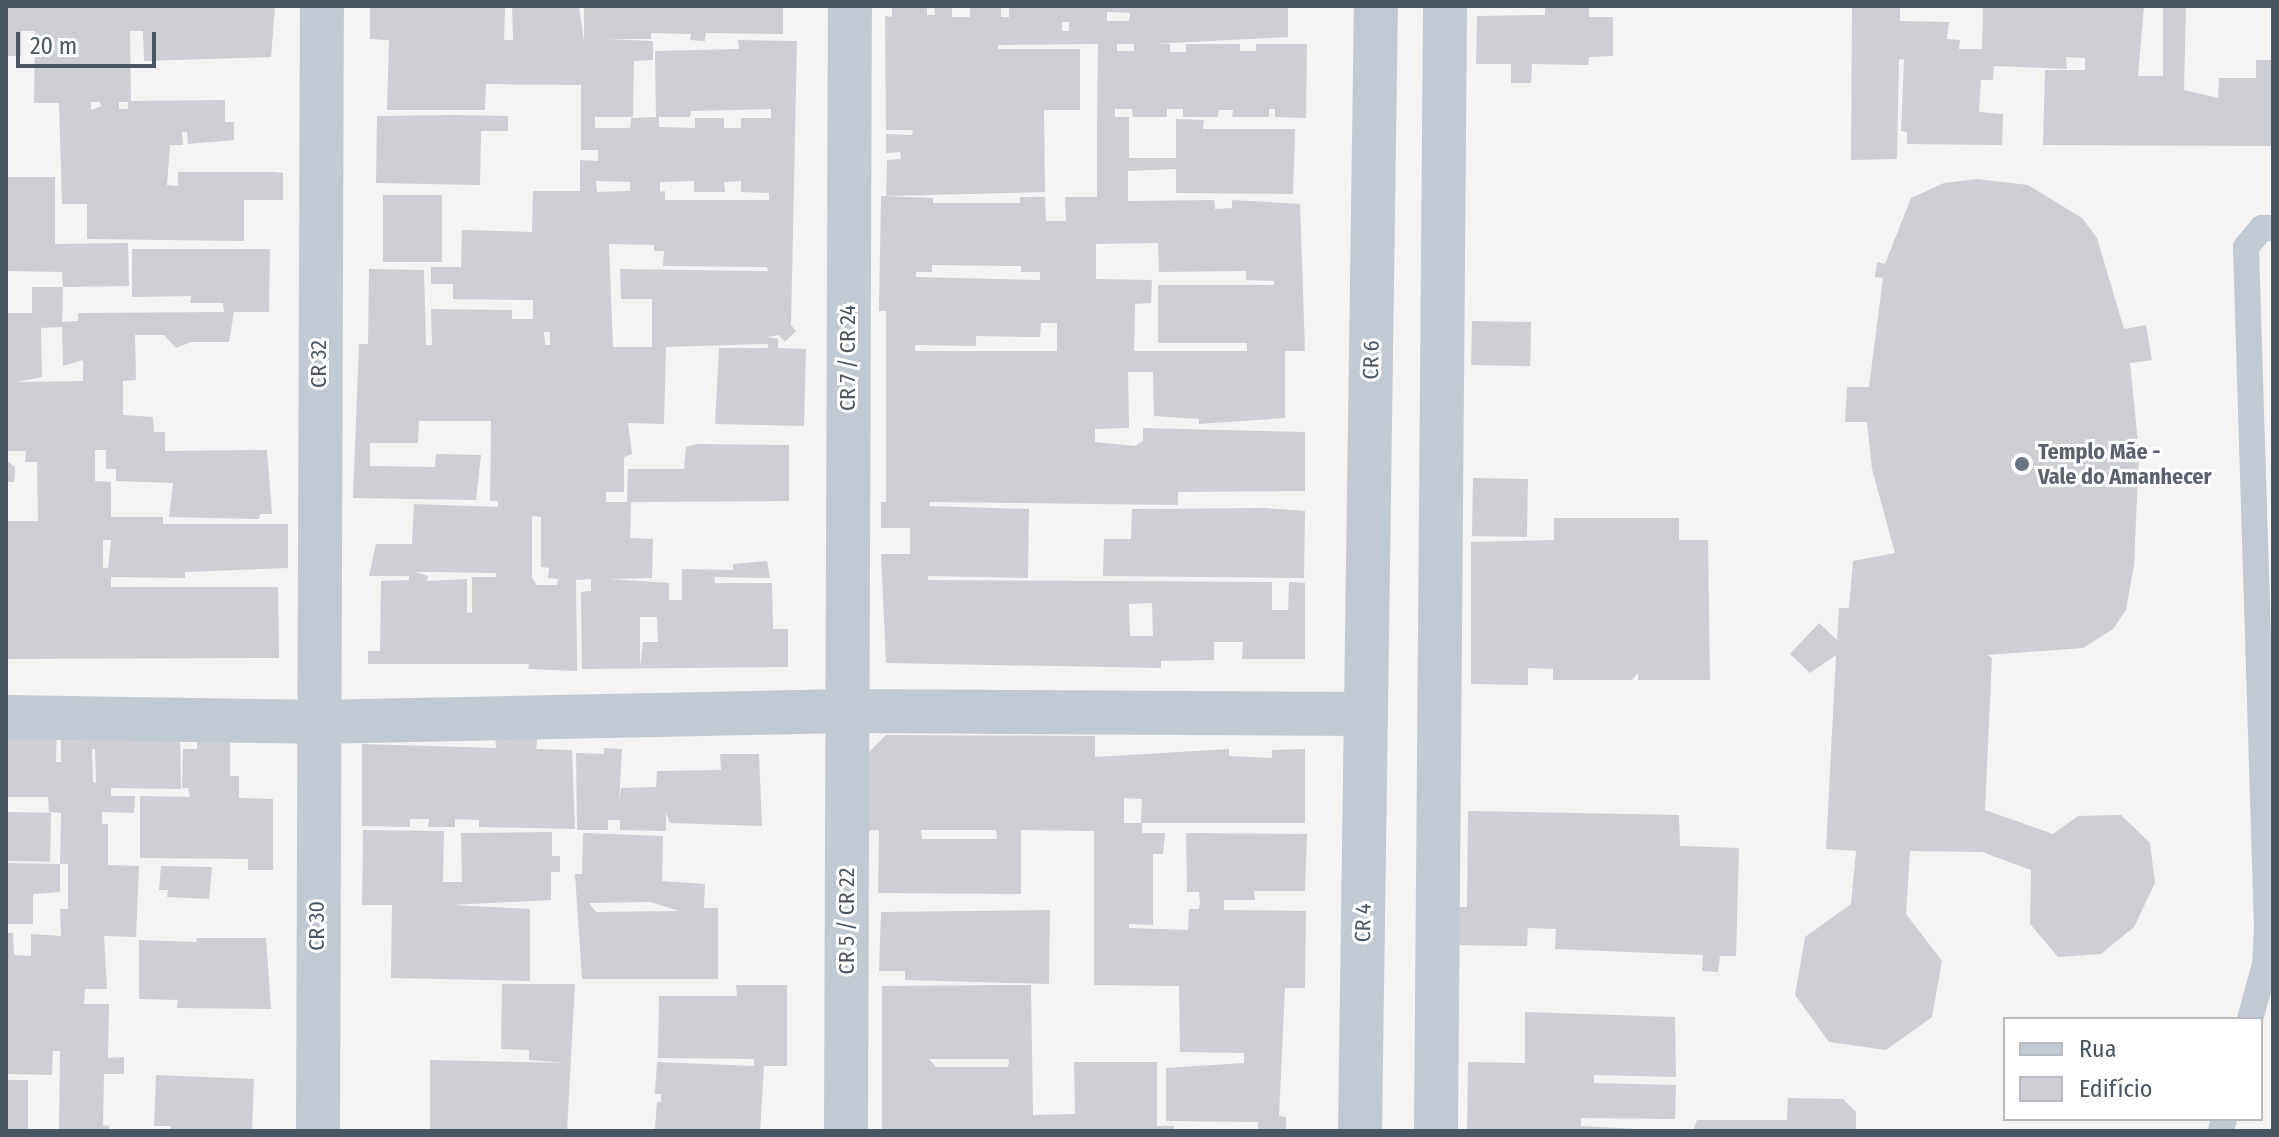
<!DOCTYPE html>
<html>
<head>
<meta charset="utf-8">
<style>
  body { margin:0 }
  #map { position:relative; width:2279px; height:1137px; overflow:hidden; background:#f5f3f3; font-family:"Fira Sans Condensed",sans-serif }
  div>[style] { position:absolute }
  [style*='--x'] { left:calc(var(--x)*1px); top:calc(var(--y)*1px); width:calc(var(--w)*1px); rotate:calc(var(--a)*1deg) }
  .building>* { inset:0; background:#cdcfd5; transform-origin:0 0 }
  .lane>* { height:26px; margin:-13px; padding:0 13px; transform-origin:13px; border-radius:13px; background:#c1cad2 }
  .street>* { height:44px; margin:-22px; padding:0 22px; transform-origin:22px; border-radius:22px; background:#c1cad2 }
  .dots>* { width:22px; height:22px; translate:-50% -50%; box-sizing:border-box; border:4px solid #fff; border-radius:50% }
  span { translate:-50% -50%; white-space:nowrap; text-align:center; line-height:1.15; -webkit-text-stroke:6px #fff; paint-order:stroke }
  .street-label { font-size:22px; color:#4a5661 }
  .worship-label { font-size:22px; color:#5b616d; font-weight:700 }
  .left { translate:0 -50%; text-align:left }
  .frame { position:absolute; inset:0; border:8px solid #4a5661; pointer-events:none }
  .legend { position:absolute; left:2003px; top:1017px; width:260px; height:104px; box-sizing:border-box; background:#fff; border:2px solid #b7bbc0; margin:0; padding:10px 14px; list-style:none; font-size:24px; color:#4a5661 }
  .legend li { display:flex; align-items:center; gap:16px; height:40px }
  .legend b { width:40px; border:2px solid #b7bbc0 }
  .scale { position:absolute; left:16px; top:32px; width:140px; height:36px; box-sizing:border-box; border:4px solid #4a5661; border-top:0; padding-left:10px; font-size:24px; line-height:28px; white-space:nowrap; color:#4a5661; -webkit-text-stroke:6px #fff; paint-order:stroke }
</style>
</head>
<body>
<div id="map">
  <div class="building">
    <div style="clip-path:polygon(evenodd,6px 6px,275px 6px,271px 57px,144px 61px,143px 31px,130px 31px,131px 101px,225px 100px,225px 122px,234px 122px,234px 140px,188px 144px,187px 132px,182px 132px,183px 145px,170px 145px,167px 185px,178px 186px,178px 172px,275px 172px,283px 173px,283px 200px,244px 200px,244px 241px,87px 239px,87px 204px,62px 204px,59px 103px,34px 103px,35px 31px,21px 31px,21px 56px,6px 56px,6px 6px,91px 102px,100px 102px,101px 106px,91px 110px,91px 102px,6px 6px,119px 102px,128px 102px,128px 109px,119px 109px,119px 102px)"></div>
    <div style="clip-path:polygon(evenodd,370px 6px,505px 6px,504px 40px,513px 40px,512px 6px,579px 6px,584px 41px,584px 6px,783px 6px,783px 34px,706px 33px,705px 41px,690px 40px,691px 34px,651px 33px,651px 39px,608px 39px,653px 41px,653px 60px,634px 61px,633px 117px,595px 117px,595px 128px,630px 128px,631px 118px,656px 117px,655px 51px,739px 49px,738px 40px,797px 41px,791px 325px,796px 331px,785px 342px,779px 335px,768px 337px,778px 339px,778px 348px,806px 349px,804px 426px,715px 424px,719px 348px,768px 348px,768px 344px,666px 347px,664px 424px,628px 423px,632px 454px,624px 457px,624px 492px,606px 492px,606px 502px,627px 502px,628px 469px,684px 469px,686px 447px,696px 444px,789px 445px,789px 501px,631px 502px,630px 538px,653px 539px,652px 578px,609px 579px,669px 583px,669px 600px,682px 600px,682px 569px,733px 570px,733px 564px,767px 561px,770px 578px,714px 577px,715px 583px,772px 583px,773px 629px,788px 629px,788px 667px,582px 669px,581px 592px,591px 591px,591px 579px,576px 580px,577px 671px,528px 669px,529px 664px,368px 664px,368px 651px,380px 651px,381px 581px,409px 580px,409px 576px,369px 576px,376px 544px,412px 544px,414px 504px,498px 507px,498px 501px,490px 501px,491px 421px,419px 421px,418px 443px,370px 443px,370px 466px,435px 467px,436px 454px,481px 455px,476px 500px,353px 498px,359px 344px,368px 344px,369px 269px,424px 270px,426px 345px,432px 345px,431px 309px,512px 310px,512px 319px,533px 319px,533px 300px,453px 299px,453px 284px,431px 284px,431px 267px,461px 267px,462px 230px,532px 232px,533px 191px,580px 191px,580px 160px,598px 161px,598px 150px,581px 150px,581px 85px,486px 84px,485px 110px,387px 110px,389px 40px,370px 39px,370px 6px,771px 109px,771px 118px,741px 118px,741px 128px,724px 128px,724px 118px,695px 118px,695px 128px,659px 127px,659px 117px,690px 117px,691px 111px,771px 109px,370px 6px,596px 181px,630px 182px,630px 191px,597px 192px,596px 181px,370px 6px,694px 181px,694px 192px,725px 192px,724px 182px,741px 181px,741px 192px,769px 193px,769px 200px,665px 200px,665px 191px,660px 192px,660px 182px,694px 181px,370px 6px,609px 244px,654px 245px,654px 251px,664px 251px,663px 266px,767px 267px,768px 271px,620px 269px,621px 299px,652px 299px,652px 347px,613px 347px,609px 244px,370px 6px,544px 332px,550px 332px,550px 345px,545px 345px,544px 332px,370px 6px,532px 516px,541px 517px,541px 567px,549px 568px,548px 578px,558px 579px,557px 585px,537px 585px,532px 578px,532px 516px,370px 6px,415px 572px,428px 572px,496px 573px,496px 577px,472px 577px,472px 613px,467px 612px,467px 579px,427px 581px,428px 576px,415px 572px,370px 6px,640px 617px,657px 617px,658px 642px,643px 642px,640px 667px,640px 617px)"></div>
    <div style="clip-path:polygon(evenodd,892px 6px,927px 6px,927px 15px,935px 15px,934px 6px,952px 6px,952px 17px,970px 17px,970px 6px,1001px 6px,1001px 17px,1009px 17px,1009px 6px,1288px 6px,1288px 37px,1154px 44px,1170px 44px,1170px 52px,1186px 52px,1186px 44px,1240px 44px,1240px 51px,1256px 51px,1256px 44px,1307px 44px,1306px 118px,1275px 117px,1275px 109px,1269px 109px,1269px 117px,1232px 117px,1233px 110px,1219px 110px,1218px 117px,1183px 117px,1183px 109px,1167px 109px,1167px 117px,1133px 117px,1132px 109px,1115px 109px,1115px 117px,1129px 117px,1129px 158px,1176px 158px,1176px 119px,1204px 120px,1203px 129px,1295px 129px,1293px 194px,1176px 193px,1176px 169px,1128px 171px,1128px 201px,1214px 200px,1215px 209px,1232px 208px,1232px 200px,1300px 204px,1305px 351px,1285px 351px,1285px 418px,1199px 424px,1199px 419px,1154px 416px,1153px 372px,1128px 372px,1129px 428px,1095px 429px,1095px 442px,1135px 446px,1143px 441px,1143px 428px,1305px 432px,1305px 491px,1178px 492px,1178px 505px,930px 502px,929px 506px,1029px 509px,1028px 578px,928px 576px,928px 580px,1272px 582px,1272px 610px,1288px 610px,1289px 582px,1305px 583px,1305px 659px,1242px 659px,1243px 642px,1214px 642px,1214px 660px,1161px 661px,1161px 668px,886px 663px,881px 554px,910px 554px,910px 528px,881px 528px,881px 502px,886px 502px,886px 311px,879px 311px,881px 196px,933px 198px,933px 203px,1020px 203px,1020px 197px,1045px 197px,1046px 221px,1066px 221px,1065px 197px,1097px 197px,1097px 132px,1098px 44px,998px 45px,998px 49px,1080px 49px,1080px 110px,1044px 110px,1045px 192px,886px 196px,887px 160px,901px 159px,900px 152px,886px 153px,886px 134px,912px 135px,913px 130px,886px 130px,885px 16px,892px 17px,892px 6px,1107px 12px,1130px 13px,1129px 21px,1107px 21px,1107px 12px,892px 6px,1062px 22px,1069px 22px,1069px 31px,1062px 31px,1062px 22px,892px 6px,1117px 44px,1134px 44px,1134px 51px,1117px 51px,1117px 44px,892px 6px,1158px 243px,1159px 272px,1246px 271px,1246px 280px,1274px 281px,1274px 285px,1158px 285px,1158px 343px,1247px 343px,1247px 351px,1134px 351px,1135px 304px,1151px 303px,1152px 280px,1096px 279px,1096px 244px,1158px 243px,892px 6px,932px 265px,1021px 266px,1021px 272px,1040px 272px,1040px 280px,916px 277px,916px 272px,932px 272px,932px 265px,892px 6px,1041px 323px,1057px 323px,1057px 351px,915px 351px,915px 345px,976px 346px,976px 336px,1040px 337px,1041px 323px,892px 6px,1152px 603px,1153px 636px,1130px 636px,1129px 604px,1152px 603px)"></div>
    <div style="clip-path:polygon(1545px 6px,1589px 6px,1589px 17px,1613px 17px,1613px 56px,1589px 57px,1588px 65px,1532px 64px,1531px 83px,1511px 83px,1511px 64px,1476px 64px,1477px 16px,1545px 15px)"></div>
    <div style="clip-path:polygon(1852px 6px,1900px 6px,1900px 21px,1949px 22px,1947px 39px,1960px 40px,1959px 49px,1982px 49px,1983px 6px,2144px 6px,2138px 76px,2163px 76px,2163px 6px,2186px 6px,2184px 90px,2218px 98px,2219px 78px,2256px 78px,2256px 60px,2273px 60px,2273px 146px,2043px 145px,2045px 70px,2085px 70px,2085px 58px,2066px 57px,2067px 69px,1994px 66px,1993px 80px,1981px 80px,1979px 112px,2003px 114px,2002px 145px,1907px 144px,1907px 132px,1901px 131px,1904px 59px,1899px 60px,1897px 159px,1851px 160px)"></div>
    <div style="clip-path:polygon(455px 115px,508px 116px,508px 131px,481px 131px,480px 185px,376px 183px,377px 116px)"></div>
    <div style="clip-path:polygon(6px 177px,55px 177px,55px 244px,128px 243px,129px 286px,63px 287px,62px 272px,6px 271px)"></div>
    <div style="clip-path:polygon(1977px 179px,2028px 185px,2082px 218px,2097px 238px,2124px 329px,2146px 325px,2152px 360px,2130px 363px,2139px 453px,2134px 565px,2126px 610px,2113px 629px,2083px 648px,1987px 655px,1992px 658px,1985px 810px,2053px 834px,2078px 816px,2121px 815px,2150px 843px,2155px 883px,2134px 927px,2101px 954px,2058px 957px,2030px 924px,2031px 870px,1982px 852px,1910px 851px,1906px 914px,1942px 961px,1932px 1017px,1886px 1050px,1829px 1042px,1795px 995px,1805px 937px,1851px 904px,1856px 851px,1826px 849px,1836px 655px,1810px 673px,1790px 654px,1819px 623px,1837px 640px,1839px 608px,1849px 608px,1853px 561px,1895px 553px,1872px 469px,1867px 422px,1845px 422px,1847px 387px,1869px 387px,1883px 278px,1875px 277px,1877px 262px,1885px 264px,1911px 198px,1944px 183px)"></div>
    <div style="left:442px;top:195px;width:67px;height:59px;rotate:90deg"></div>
    <div style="clip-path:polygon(evenodd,132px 249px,270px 249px,269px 312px,234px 312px,229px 342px,191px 342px,176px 348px,164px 335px,135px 335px,136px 380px,123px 381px,123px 415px,153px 417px,154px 432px,165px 432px,165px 451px,267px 450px,272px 514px,260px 514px,259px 519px,169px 517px,173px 483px,116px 481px,116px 469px,106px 469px,106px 450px,95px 450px,95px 481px,111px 482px,111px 517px,163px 517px,163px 524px,288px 524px,288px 568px,185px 572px,185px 578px,111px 577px,111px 587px,278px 587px,279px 658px,6px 659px,6px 521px,38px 521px,37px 462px,25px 462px,26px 451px,6px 451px,6px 313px,32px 313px,32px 287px,63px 287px,62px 322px,78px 321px,78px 313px,224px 312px,223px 303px,190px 303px,191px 296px,132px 297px,132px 249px,62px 327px,63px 366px,83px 360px,83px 381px,16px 382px,42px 377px,41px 328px,62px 327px,132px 249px,103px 540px,111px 540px,108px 568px,103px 568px,103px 540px)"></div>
    <div style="left:1472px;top:321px;width:59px;height:44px;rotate:1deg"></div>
    <div style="clip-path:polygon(6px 460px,15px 467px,14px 482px,6px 482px)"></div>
    <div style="left:1473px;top:478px;width:55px;height:58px;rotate:1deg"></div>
    <div style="clip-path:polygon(1265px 508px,1305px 511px,1304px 578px,1103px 576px,1104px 539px,1131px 539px,1132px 509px)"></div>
    <div style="clip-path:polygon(1554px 518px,1679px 518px,1679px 540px,1708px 540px,1710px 680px,1638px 680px,1638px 673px,1632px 680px,1553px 680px,1553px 669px,1528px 668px,1528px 685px,1471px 684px,1471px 542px,1554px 540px)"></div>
    <div style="clip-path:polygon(evenodd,6px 721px,57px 721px,56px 762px,61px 762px,61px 727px,180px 731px,181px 789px,111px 788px,111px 796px,135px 796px,134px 813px,102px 812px,102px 824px,108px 824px,108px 865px,139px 866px,136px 937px,104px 936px,107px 989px,85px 989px,84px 1004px,109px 1004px,108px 1058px,124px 1057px,124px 1074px,104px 1074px,103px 1125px,109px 1126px,109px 1131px,59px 1131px,60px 1051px,53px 1051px,52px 1075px,6px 1074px,6px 933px,13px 933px,14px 955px,31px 956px,31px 934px,61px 936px,60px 909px,68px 909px,68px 864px,60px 864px,61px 813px,49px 812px,48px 797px,6px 797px,6px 721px,92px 749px,95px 749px,96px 783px,93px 782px,92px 749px)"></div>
    <div style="clip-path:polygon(197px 728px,230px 728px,230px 776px,239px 776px,239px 798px,273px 799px,273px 870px,248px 870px,248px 859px,140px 858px,140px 796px,190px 797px,188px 788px,182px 788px,183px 749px,197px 749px)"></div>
    <div style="clip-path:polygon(495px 734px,538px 734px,536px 749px,572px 750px,575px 829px,479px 827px,479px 820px,455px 819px,455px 827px,428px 827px,429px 819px,410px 819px,410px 827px,362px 826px,362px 744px,496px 748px)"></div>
    <div style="clip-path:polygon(evenodd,886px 735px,1095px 736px,1095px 757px,1229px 749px,1229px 756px,1272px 758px,1272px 750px,1305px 749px,1305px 823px,1142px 823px,1142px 833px,1165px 833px,1163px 854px,1153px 854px,1153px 925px,1129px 924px,1129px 928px,1188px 930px,1189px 909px,1199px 909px,1200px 903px,1199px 892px,1187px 892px,1186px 833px,1307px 834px,1305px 891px,1254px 891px,1255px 900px,1224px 900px,1224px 910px,1306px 911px,1305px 988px,1285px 988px,1279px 1116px,1286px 1117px,1286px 1131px,1258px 1131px,1258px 1122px,1166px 1121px,1166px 1068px,1244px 1063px,1244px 1053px,1180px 1052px,1179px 986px,1094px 985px,1094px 831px,1021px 830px,1021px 894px,878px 893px,879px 830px,866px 831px,866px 755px,886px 735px,1124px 798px,1142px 799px,1141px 823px,1124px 823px,1124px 798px,886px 735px,921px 830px,996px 830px,997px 839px,922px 839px,921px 830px)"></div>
    <div style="clip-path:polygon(604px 748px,622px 749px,619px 803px,621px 788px,656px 787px,657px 771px,721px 770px,720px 754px,759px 754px,762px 826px,670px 823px,666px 813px,666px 831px,620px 830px,620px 820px,608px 820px,608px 830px,577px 830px,576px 753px,604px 754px)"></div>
    <div style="clip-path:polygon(1468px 811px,1679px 815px,1680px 846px,1739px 848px,1736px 956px,1720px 956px,1718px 972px,1702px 971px,1703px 955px,1555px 949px,1556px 929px,1528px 928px,1527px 946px,1449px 945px,1450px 907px,1467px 907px)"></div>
    <div style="left:6px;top:812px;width:45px;height:49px;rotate:1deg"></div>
    <div style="clip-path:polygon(363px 830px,444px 831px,443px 882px,462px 882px,461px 833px,552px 832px,552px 856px,560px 856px,560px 872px,551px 872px,551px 900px,452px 905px,530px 909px,530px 981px,391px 978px,392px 905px,362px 905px)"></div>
    <div style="clip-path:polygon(evenodd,583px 833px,663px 836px,662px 881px,705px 884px,704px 908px,718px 908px,718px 979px,582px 979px,575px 874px,582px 874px,583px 833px,650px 902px,679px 911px,596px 912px,589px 903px,650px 902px)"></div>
    <div style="clip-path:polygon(6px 863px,60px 864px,60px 892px,33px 894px,33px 924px,6px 924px)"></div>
    <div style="clip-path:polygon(161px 866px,212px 867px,209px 899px,167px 897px,168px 890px,159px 890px)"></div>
    <div style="clip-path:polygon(1050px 910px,1049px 984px,905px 980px,905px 971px,879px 971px,881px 912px)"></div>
    <div style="clip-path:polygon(196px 938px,266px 938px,271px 1009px,177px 1008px,178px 1000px,139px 999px,139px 940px,197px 942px)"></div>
    <div style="clip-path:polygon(502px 984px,575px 984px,567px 1131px,430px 1131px,430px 1060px,566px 1063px,529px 1060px,529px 1050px,501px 1049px)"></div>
    <div style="clip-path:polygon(736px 985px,787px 985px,787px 1066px,764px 1066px,760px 1131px,655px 1129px,657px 1102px,661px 1102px,661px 1094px,655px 1094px,657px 1062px,754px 1066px,754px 1059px,658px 1058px,659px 996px,737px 996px)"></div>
    <div style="clip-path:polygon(evenodd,1008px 985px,1031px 985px,1033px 1115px,1075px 1114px,1074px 1062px,1157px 1062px,1157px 1126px,1174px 1126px,1174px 1131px,882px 1131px,882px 986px,1008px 985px,929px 1059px,1008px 1059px,1009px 1062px,1008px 1067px,936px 1067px,929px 1059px)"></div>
    <div style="clip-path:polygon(1525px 1012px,1675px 1017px,1676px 1077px,1594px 1075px,1594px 1083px,1676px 1085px,1675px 1119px,1581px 1118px,1581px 1126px,1675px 1131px,1467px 1131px,1468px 1062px,1525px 1063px)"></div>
    <div style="clip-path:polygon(156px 1075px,254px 1079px,252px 1131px,170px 1131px,171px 1126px,154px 1126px)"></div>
    <div style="left:6px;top:1080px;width:22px;height:51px"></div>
    <div style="clip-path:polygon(1788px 1098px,1843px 1099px,1856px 1112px,1856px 1131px,1693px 1131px,1697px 1120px,1787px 1120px)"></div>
  </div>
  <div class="lane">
    <div style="--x:2250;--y:1019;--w:56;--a:-74.5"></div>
    <div style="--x:2265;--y:965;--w:37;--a:-87"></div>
    <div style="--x:2267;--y:928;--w:681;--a:-91.77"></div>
    <div style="--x:2246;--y:247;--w:25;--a:-50"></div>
    <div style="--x:2262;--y:228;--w:11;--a:0"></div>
    <div style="--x:2221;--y:1131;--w:12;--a:-76"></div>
  </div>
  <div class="street">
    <div style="--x:6;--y:717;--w:310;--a:0.9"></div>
    <div style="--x:316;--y:722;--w:531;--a:-1.19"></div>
    <div style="--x:847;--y:711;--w:519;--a:0.33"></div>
    <div style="--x:318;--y:1131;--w:1125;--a:-89.8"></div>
    <div style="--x:846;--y:1131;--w:1125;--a:-89.8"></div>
    <div style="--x:1360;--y:1131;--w:1125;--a:-89.19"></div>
    <div style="--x:1436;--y:1131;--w:1125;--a:-89.54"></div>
  </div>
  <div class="dots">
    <div style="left:2022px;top:464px;background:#6b7280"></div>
  </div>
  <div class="street-label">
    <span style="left:848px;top:358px;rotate:-90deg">CR 7 / CR 24</span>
    <span style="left:1371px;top:360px;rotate:-89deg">CR 6</span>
    <span style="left:319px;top:364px;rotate:-90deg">CR 32</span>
    <span style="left:847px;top:921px;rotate:-90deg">CR 5 / CR 22</span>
    <span style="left:1363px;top:923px;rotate:-89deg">CR 4</span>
    <span style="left:317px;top:926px;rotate:-90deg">CR 30</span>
  </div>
  <div class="worship-label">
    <span class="left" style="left:2038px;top:464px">Templo Mãe -<br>Vale do Amanhecer</span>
  </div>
  <div class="frame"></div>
  <ul class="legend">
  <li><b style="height:10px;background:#c1cad2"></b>Rua</li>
  <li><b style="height:22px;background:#cdcfd5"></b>Edifício</li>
  </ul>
  <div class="scale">20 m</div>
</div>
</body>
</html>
